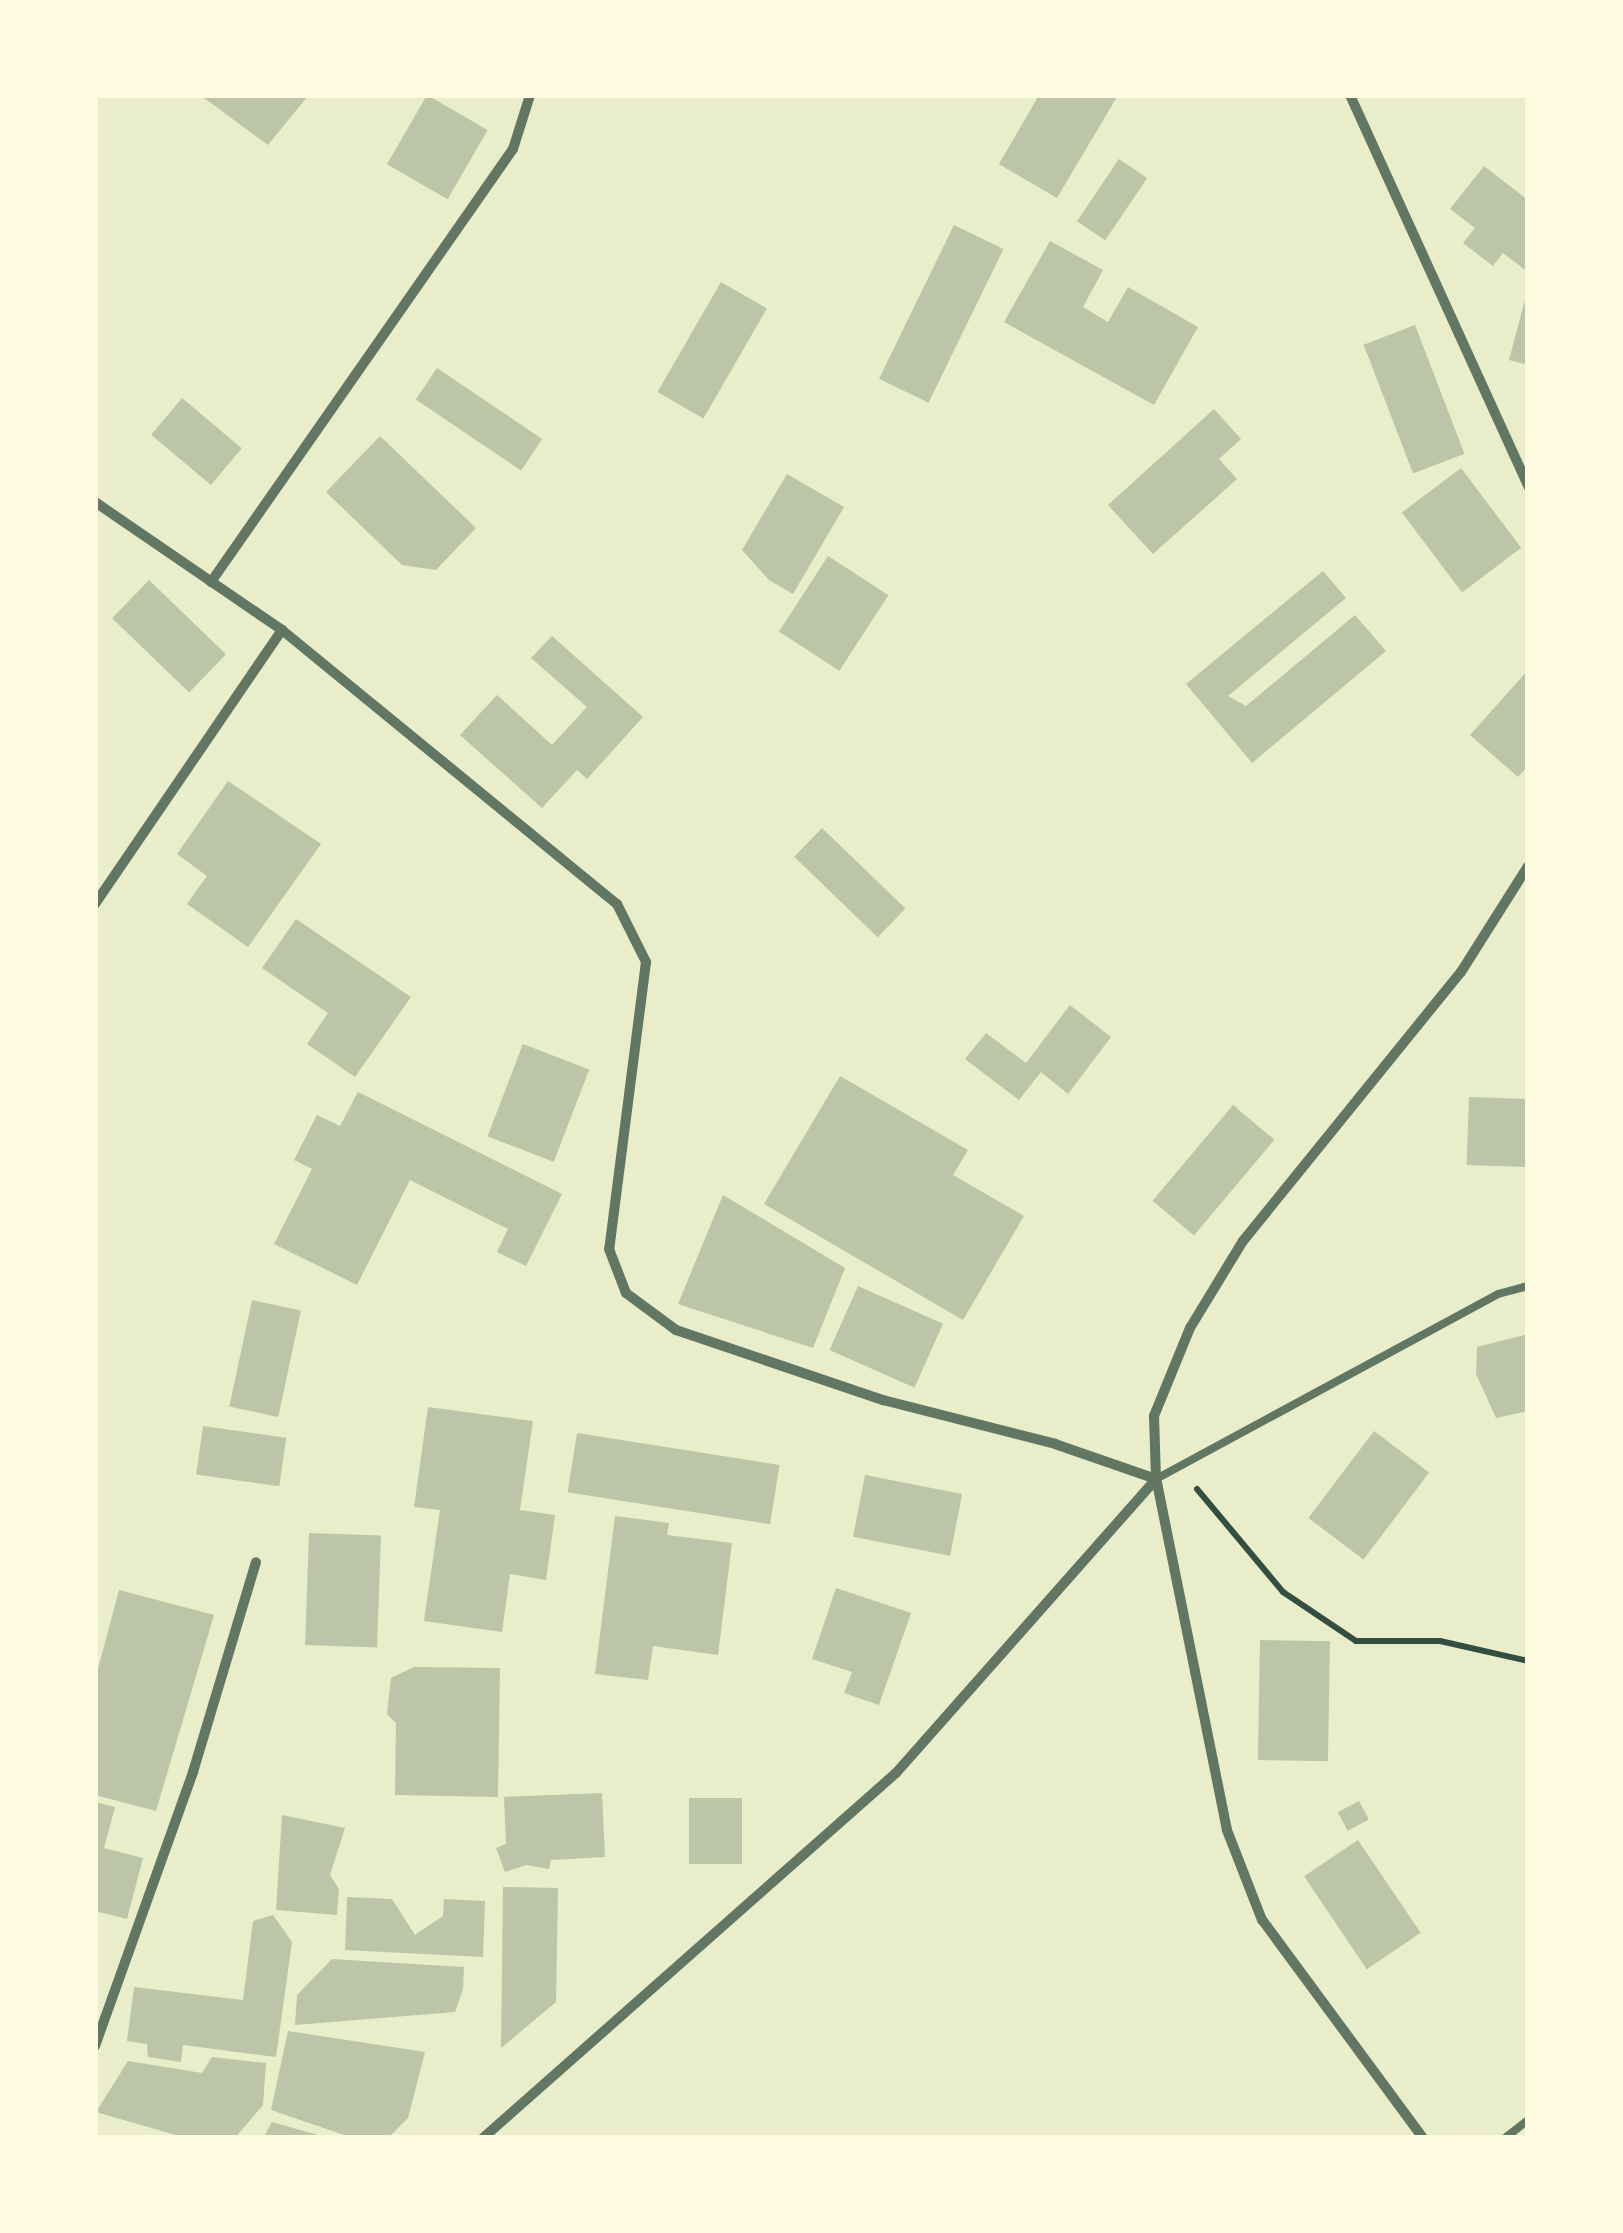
<!DOCTYPE html>
<html>
<head>
<meta charset="utf-8">
<style>
  body { margin:0 }
  #map { position:relative; width:1623px; height:2233px; overflow:hidden; background:#e9edc9; font-family:"DM Sans",sans-serif }
  div>[style] { position:absolute }
  [style*='--x'] { left:calc(var(--x)*1px); top:calc(var(--y)*1px); width:calc(var(--w)*1px); rotate:calc(var(--a)*1deg) }
  .building>* { inset:0; background:#bcc5a7; transform-origin:0 0 }
  .path>* { height:6px; margin:-3px; padding:0 3px; transform-origin:3px; border-radius:3px; background:#344e41 }
  .service>* { height:8px; margin:-4px; padding:0 4px; transform-origin:4px; border-radius:4px; background:#617663 }
  .minor>* { height:10px; margin:-5px; padding:0 5px; transform-origin:5px; border-radius:5px; background:#617663 }
  span { translate:-50% -50%; white-space:nowrap; text-align:center; line-height:1.15; -webkit-text-stroke:9px #fefae0; paint-order:stroke }
  .frame { position:absolute; inset:0; border:98px solid #fefae0; pointer-events:none }
</style>
</head>
<body>
<div id="map">
  <div class="building">
    <div style="clip-path:polygon(200px 95px,305px 95px,307px 97px,268px 145px)"></div>
    <div style="left:427px;top:95px;width:70px;height:80px;rotate:30deg"></div>
    <div style="clip-path:polygon(1039px 95px,1118px 95px,1057px 198px,999px 164px)"></div>
    <div style="left:1119px;top:159px;width:34px;height:75px;rotate:34deg"></div>
    <div style="clip-path:polygon(1484px 166px,1528px 200px,1528px 272px,1503px 253px,1493px 266px,1463px 243px,1475px 228px,1450px 209px)"></div>
    <div style="left:954px;top:225px;width:55px;height:171px;rotate:26deg"></div>
    <div style="clip-path:polygon(1050px 241px,1103px 270px,1083px 307px,1108px 322px,1128px 287px,1198px 327px,1154px 405px,1004px 322px)"></div>
    <div style="left:721px;top:282px;width:53px;height:127px;rotate:30deg"></div>
    <div style="clip-path:polygon(1527px 292px,1528px 292px,1528px 365px,1509px 360px)"></div>
    <div style="left:1415px;top:325px;width:138px;height:55px;rotate:69deg"></div>
    <div style="left:437px;top:368px;width:127px;height:38px;rotate:34deg"></div>
    <div style="left:182px;top:398px;width:78px;height:48px;rotate:40deg"></div>
    <div style="clip-path:polygon(1214px 409px,1241px 439px,1219px 459px,1237px 479px,1153px 554px,1108px 505px)"></div>
    <div style="clip-path:polygon(380px 436px,476px 528px,436px 570px,402px 565px,326px 492px)"></div>
    <div style="left:1461px;top:468px;width:100px;height:74px;rotate:53deg"></div>
    <div style="clip-path:polygon(787px 474px,844px 507px,793px 594px,769px 580px,742px 550px)"></div>
    <div style="left:828px;top:556px;width:72px;height:90px;rotate:33deg"></div>
    <div style="clip-path:polygon(1323px 571px,1346px 598px,1228px 696px,1246px 706px,1355px 615px,1386px 651px,1252px 763px,1186px 684px)"></div>
    <div style="left:149px;top:580px;width:107px;height:53px;rotate:44deg"></div>
    <div style="clip-path:polygon(552px 636px,643px 717px,587px 779px,577px 770px,542px 808px,460px 735px,497px 695px,552px 745px,587px 707px,531px 658px)"></div>
    <div style="clip-path:polygon(1528px 670px,1528px 766px,1518px 777px,1470px 735px)"></div>
    <div style="clip-path:polygon(228px 781px,321px 844px,248px 947px,187px 904px,207px 876px,177px 854px)"></div>
    <div style="left:822px;top:828px;width:116px;height:40px;rotate:44deg"></div>
    <div style="clip-path:polygon(296px 919px,411px 997px,355px 1077px,307px 1044px,328px 1013px,262px 968px)"></div>
    <div style="clip-path:polygon(1070px 1005px,1111px 1037px,1068px 1094px,1041px 1072px,1019px 1100px,965px 1059px,986px 1033px,1026px 1063px)"></div>
    <div style="left:523px;top:1044px;width:71px;height:99px;rotate:21deg"></div>
    <div style="clip-path:polygon(840px 1076px,968px 1150px,953px 1175px,1024px 1216px,963px 1320px,764px 1204px)"></div>
    <div style="clip-path:polygon(358px 1092px,562px 1194px,526px 1266px,497px 1252px,508px 1229px,410px 1180px,357px 1285px,274px 1244px,312px 1169px,294px 1160px,317px 1115px,340px 1126px)"></div>
    <div style="left:1469px;top:1097px;width:59px;height:68px;rotate:2deg"></div>
    <div style="left:1233px;top:1105px;width:54px;height:125px;rotate:40deg"></div>
    <div style="clip-path:polygon(723px 1195px,845px 1268px,813px 1348px,678px 1304px)"></div>
    <div style="left:858px;top:1286px;width:93px;height:70px;rotate:24deg"></div>
    <div style="left:252px;top:1300px;width:50px;height:109px;rotate:12deg"></div>
    <div style="clip-path:polygon(1528px 1334px,1528px 1411px,1496px 1418px,1476px 1374px,1477px 1347px)"></div>
    <div style="clip-path:polygon(428px 1407px,533px 1421px,520px 1510px,555px 1515px,546px 1580px,510px 1574px,502px 1632px,424px 1621px,440px 1510px,414px 1507px)"></div>
    <div style="left:203px;top:1426px;width:84px;height:49px;rotate:8deg"></div>
    <div style="left:1374px;top:1431px;width:69px;height:109px;rotate:37deg"></div>
    <div style="left:577px;top:1433px;width:205px;height:60px;rotate:9deg"></div>
    <div style="left:865px;top:1475px;width:99px;height:63px;rotate:11deg"></div>
    <div style="clip-path:polygon(615px 1516px,669px 1523px,667px 1535px,732px 1543px,718px 1655px,653px 1646px,648px 1680px,595px 1674px)"></div>
    <div style="left:309px;top:1533px;width:72px;height:112px;rotate:2deg"></div>
    <div style="clip-path:polygon(836px 1588px,911px 1613px,879px 1705px,844px 1693px,852px 1672px,812px 1659px)"></div>
    <div style="clip-path:polygon(119px 1590px,214px 1615px,156px 1811px,95px 1795px,95px 1680px)"></div>
    <div style="left:1260px;top:1640px;width:70px;height:120px;rotate:1deg"></div>
    <div style="clip-path:polygon(414px 1667px,500px 1668px,498px 1797px,395px 1795px,396px 1723px,387px 1714px,391px 1678px)"></div>
    <div style="clip-path:polygon(602px 1793px,605px 1857px,551px 1860px,549px 1869px,526px 1865px,505px 1872px,496px 1848px,506px 1844px,504px 1797px)"></div>
    <div style="left:689px;top:1798px;width:53px;height:66px"></div>
    <div style="left:1359px;top:1801px;width:21px;height:24px;rotate:62deg"></div>
    <div style="clip-path:polygon(95px 1802px,115px 1807px,104px 1848px,143px 1858px,127px 1919px,95px 1911px)"></div>
    <div style="clip-path:polygon(282px 1815px,345px 1828px,330px 1875px,339px 1889px,337px 1915px,276px 1910px)"></div>
    <div style="left:1358px;top:1840px;width:112px;height:65px;rotate:56deg"></div>
    <div style="clip-path:polygon(503px 1887px,558px 1888px,556px 2002px,501px 2048px)"></div>
    <div style="clip-path:polygon(347px 1897px,392px 1899px,415px 1935px,443px 1916px,444px 1899px,485px 1901px,483px 1957px,345px 1950px)"></div>
    <div style="clip-path:polygon(273px 1915px,292px 1942px,276px 2057px,183px 2045px,181px 2062px,148px 2057px,147px 2044px,127px 2041px,134px 1987px,243px 2000px,253px 1921px)"></div>
    <div style="clip-path:polygon(332px 1959px,464px 1967px,463px 1989px,455px 2012px,295px 2025px,297px 1995px)"></div>
    <div style="clip-path:polygon(288px 2031px,425px 2052px,408px 2118px,388px 2138px,353px 2138px,271px 2110px)"></div>
    <div style="clip-path:polygon(212px 2057px,266px 2063px,263px 2105px,235px 2138px,186px 2138px,96px 2112px,128px 2061px,202px 2073px)"></div>
    <div style="clip-path:polygon(272px 2122px,325px 2137px,325px 2138px,263px 2138px)"></div>
  </div>
  <div class="path">
    <div style="--x:1197;--y:1489;--w:134;--a:50.1"></div>
    <div style="--x:1283;--y:1592;--w:88;--a:33.9"></div>
    <div style="--x:1356;--y:1641;--w:84;--a:0"></div>
    <div style="--x:1440;--y:1641;--w:90;--a:12.8"></div>
  </div>
  <div class="service">
    <div style="--x:1156;--y:1479;--w:389;--a:-28.4"></div>
    <div style="--x:1498;--y:1294;--w:31;--a:-15"></div>
    <div style="--x:1505;--y:2138;--w:29;--a:-38"></div>
  </div>
  <div class="minor">
    <div style="--x:1350;--y:95;--w:430;--a:65.5"></div>
    <div style="--x:95;--y:502;--w:227;--a:34.4"></div>
    <div style="--x:282;--y:630;--w:433;--a:39.3"></div>
    <div style="--x:617;--y:904;--w:65;--a:63.4"></div>
    <div style="--x:646;--y:962;--w:289;--a:97.3"></div>
    <div style="--x:609;--y:1249;--w:47;--a:68.9"></div>
    <div style="--x:626;--y:1293;--w:62;--a:36.5"></div>
    <div style="--x:676;--y:1330;--w:219;--a:18.7"></div>
    <div style="--x:883;--y:1400;--w:178;--a:14.3"></div>
    <div style="--x:1055;--y:1444;--w:107;--a:19.1"></div>
    <div style="--x:211;--y:582;--w:528;--a:-55.11"></div>
    <div style="--x:513;--y:149;--w:57;--a:-72.5"></div>
    <div style="--x:95;--y:904;--w:332;--a:-55.7"></div>
    <div style="--x:95;--y:2046;--w:291;--a:-70.3"></div>
    <div style="--x:193;--y:1772;--w:219;--a:-73.3"></div>
    <div style="--x:483;--y:2138;--w:551;--a:-41.47"></div>
    <div style="--x:896;--y:1773;--w:392;--a:-48.5"></div>
    <div style="--x:1423;--y:2138;--w:271;--a:-126.4"></div>
    <div style="--x:1262;--y:1920;--w:97;--a:-111.3"></div>
    <div style="--x:1227;--y:1830;--w:358;--a:-101.4"></div>
    <div style="--x:1156;--y:1479;--w:63;--a:-91.8"></div>
    <div style="--x:1154;--y:1416;--w:95;--a:-67.8"></div>
    <div style="--x:1190;--y:1328;--w:102;--a:-58.7"></div>
    <div style="--x:1243;--y:1241;--w:346;--a:-51"></div>
    <div style="--x:1461;--y:972;--w:125;--a:-57.7"></div>
  </div>
  <div class="frame"></div>
</div>
</body>
</html>
